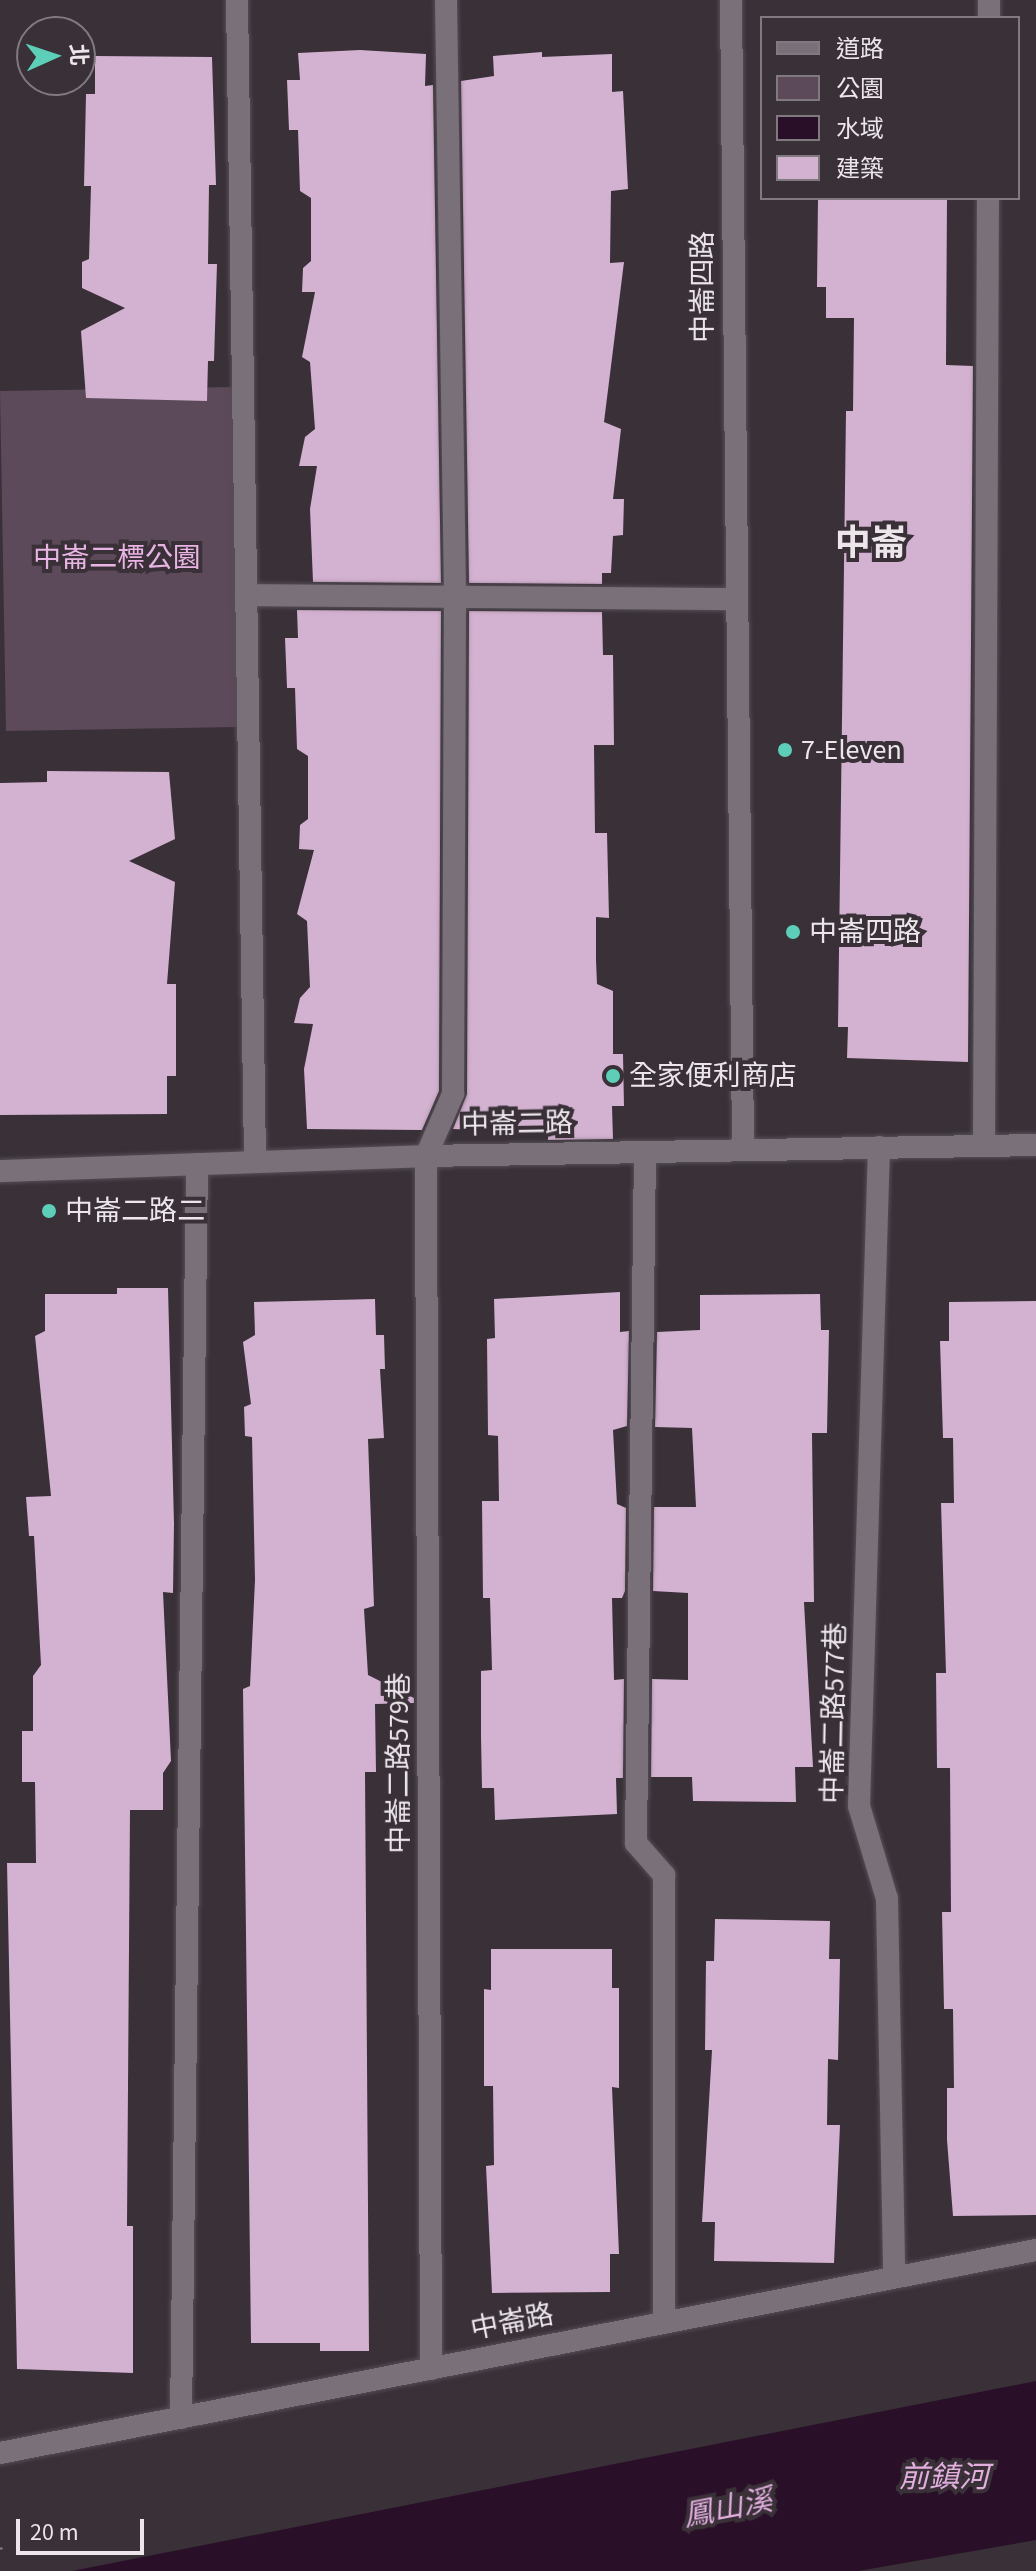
<!DOCTYPE html>
<html>
<head>
<meta charset="utf-8">
<style>
  body { margin:0 }
  #map { position:relative; width:1036px; height:2571px; overflow:hidden; background:#393038; font-family:"Source Sans 3","Noto Sans TC",sans-serif }
  div>[style] { position:absolute }
  [style*='--x'] { left:calc(var(--x)*1px); top:calc(var(--y)*1px); width:calc(var(--w)*1px); rotate:calc(var(--a)*1deg) }
  .green>* { inset:0; background:#5c495a; transform-origin:0 0 }
  .water>* { inset:0; background:#291028 }
  .building>* { inset:0; background:#d3b1d0 }
  .path>* { height:5px; margin-top:-2.5px; transform-origin:0; background:repeating-linear-gradient(90deg,#8b838a 0 8px,transparent 0 12px) }
  .roads { filter:drop-shadow(0 0 2px #554e55) drop-shadow(0 0 2px #554e55) }
  .minor>* { height:22px; margin:-11px; padding:0 11px; transform-origin:11px; border-radius:11px; background:#7a7079 }
  .dots>* { width:22px; height:22px; translate:-50% -50%; box-sizing:border-box; border:4px solid #393038; border-radius:50% }
  span { translate:-50% -50%; white-space:nowrap; text-align:center; line-height:1.15; -webkit-text-stroke:8px #393038; paint-order:stroke }
  .street-label { font-size:28px; color:#ece6eb }
  .park-label { font-size:28px; color:#e8b4e4 }
  .poi-label { font-size:28px; color:#ece6eb }
  .left { translate:0 -50%; text-align:left }
  .water-label { font-size:30px; color:#e1aede; font-style:italic }
  .district-label { font-size:36px; color:#ece6eb; font-weight:700 }
  .legend { position:absolute; left:760px; top:16px; width:260px; height:184px; box-sizing:border-box; background:#393038; border:2px solid #817980; margin:0; padding:10px 14px; list-style:none; font-size:24px; color:#ece6eb }
  .legend li { display:flex; align-items:center; gap:16px; height:40px }
  .legend b { width:40px; border:2px solid #817980 }
  .north { position:absolute; left:16px; top:16px; width:80px; height:80px; box-sizing:border-box; background:#393038; border:2px solid #817980; border-radius:50%; rotate:87deg; font-size:22px; font-weight:700; line-height:32px; text-align:center; color:#ece6eb }
  .north::after { content:''; display:block; margin:auto; width:28px; height:36px; background:#5dceb8; clip-path:polygon(50% 0,100% 100%,50% 72%,0 100%) }
  .scale { position:absolute; left:16px; top:2519px; width:128px; height:36px; box-sizing:border-box; border:4px solid #ece6eb; border-top:0; padding-left:10px; font-size:24px; line-height:28px; white-space:nowrap; color:#ece6eb; -webkit-text-stroke:6px #393038; paint-order:stroke }
</style>
</head>
<body>
<div id="map">
  <div class="green">
    <div style="left:232px;top:387px;width:340px;height:232px;rotate:89deg"></div>
  </div>
  <div class="water">
    <div style="clip-path:polygon(1036px 2381px,1036px 2540px,858px 2571px,72px 2571px)"></div>
  </div>
  <div class="building">
    <div style="clip-path:polygon(360px 50px,426px 54px,425px 86px,433px 85px,441px 583px,313px 582px,310px 509px,317px 466px,299px 466px,305px 437px,315px 429px,310px 362px,302px 357px,315px 292px,302px 292px,303px 268px,311px 261px,311px 198px,300px 191px,298px 130px,289px 130px,287px 80px,300px 80px,298px 53px)"></div>
    <div style="clip-path:polygon(542px 52px,542px 57px,612px 54px,612px 92px,623px 91px,628px 189px,611px 191px,610px 263px,624px 262px,604px 422px,621px 429px,613px 499px,624px 499px,623px 535px,613px 536px,611px 573px,602px 573px,602px 584px,469px 583px,461px 81px,494px 76px,493px 56px)"></div>
    <div style="clip-path:polygon(95px 56px,212px 57px,216px 185px,209px 185px,208px 264px,217px 264px,214px 361px,208px 361px,207px 401px,86px 398px,81px 331px,125px 308px,82px 288px,82px 262px,89px 259px,91px 186px,84px 186px,86px 94px,95px 94px)"></div>
    <div style="clip-path:polygon(818px 198px,947px 198px,946px 365px,973px 366px,968px 1062px,847px 1058px,848px 1027px,838px 1027px,846px 411px,853px 411px,854px 318px,826px 318px,826px 287px,817px 287px)"></div>
    <div style="clip-path:polygon(297px 610px,441px 611px,439px 1091px,422px 1130px,307px 1129px,304px 1069px,313px 1024px,294px 1023px,300px 998px,310px 987px,307px 921px,297px 914px,314px 850px,299px 849px,300px 825px,308px 819px,308px 756px,297px 749px,295px 688px,287px 688px,285px 638px,298px 638px)"></div>
    <div style="clip-path:polygon(469px 611px,602px 612px,603px 655px,613px 655px,614px 745px,594px 745px,595px 833px,607px 833px,609px 918px,596px 917px,596px 960px,597px 984px,613px 991px,613px 1054px,623px 1054px,624px 1106px,612px 1106px,613px 1139px,548px 1140px,548px 1133px,453px 1129px,467px 1094px)"></div>
    <div style="clip-path:polygon(47px 771px,169px 772px,175px 839px,129px 861px,175px 882px,167px 984px,176px 984px,176px 1076px,167px 1076px,167px 1114px,0 1115px,0 783px,47px 782px)"></div>
    <div style="clip-path:polygon(117px 1288px,168px 1288px,174px 1524px,173px 1593px,163px 1592px,171px 1761px,163px 1773px,163px 1810px,130px 1810px,127px 2226px,133px 2226px,133px 2373px,17px 2369px,7px 1863px,36px 1863px,35px 1782px,22px 1782px,22px 1731px,33px 1731px,33px 1676px,41px 1665px,34px 1536px,29px 1536px,26px 1497px,51px 1496px,35px 1336px,45px 1331px,45px 1294px,117px 1294px)"></div>
    <div style="clip-path:polygon(620px 1292px,620px 1332px,629px 1331px,627px 1426px,613px 1430px,617px 1504px,626px 1508px,625px 1591px,622px 1598px,612px 1598px,614px 1680px,624px 1679px,623px 1778px,616px 1778px,617px 1814px,495px 1820px,494px 1788px,482px 1788px,481px 1736px,481px 1671px,492px 1670px,490px 1598px,483px 1598px,482px 1501px,499px 1501px,498px 1436px,488px 1435px,487px 1339px,495px 1338px,494px 1299px)"></div>
    <div style="clip-path:polygon(820px 1294px,821px 1330px,829px 1330px,827px 1433px,812px 1433px,814px 1602px,804px 1602px,813px 1767px,795px 1767px,796px 1802px,693px 1801px,692px 1777px,651px 1777px,652px 1679px,688px 1680px,688px 1593px,653px 1591px,654px 1507px,696px 1507px,692px 1428px,655px 1427px,657px 1332px,700px 1330px,700px 1295px)"></div>
    <div style="clip-path:polygon(375px 1299px,376px 1335px,384px 1335px,385px 1369px,380px 1369px,384px 1438px,368px 1439px,374px 1606px,364px 1609px,368px 1675px,414px 1698px,414px 1703px,375px 1704px,376px 1772px,365px 1772px,369px 2351px,320px 2351px,320px 2343px,251px 2343px,243px 1689px,250px 1686px,255px 1580px,252px 1437px,245px 1436px,244px 1407px,251px 1404px,243px 1342px,255px 1335px,254px 1302px)"></div>
    <div style="clip-path:polygon(1036px 1301px,1036px 2215px,953px 2216px,947px 2140px,947px 2088px,954px 2088px,953px 2009px,944px 2009px,942px 1912px,951px 1912px,950px 1768px,937px 1768px,936px 1673px,946px 1673px,941px 1503px,954px 1503px,953px 1438px,943px 1438px,940px 1341px,949px 1341px,949px 1302px)"></div>
    <div style="clip-path:polygon(715px 1919px,830px 1921px,829px 1959px,840px 1959px,838px 2060px,828px 2059px,827px 2125px,840px 2125px,834px 2263px,714px 2261px,715px 2222px,702px 2222px,712px 2050px,705px 2050px,706px 1961px,714px 1961px)"></div>
    <div style="clip-path:polygon(491px 1949px,612px 1949px,612px 1988px,619px 1988px,619px 2088px,612px 2087px,619px 2254px,610px 2254px,610px 2292px,492px 2293px,486px 2166px,494px 2165px,493px 2086px,484px 2086px,484px 1989px,491px 1990px)"></div>
  </div>
  <div class="path">
    <div style="--x:0;--y:2547;--w:2;--a:90"></div>
  </div>
  <div class="roads">
    <div class="minor">
      <div style="--x:237;--y:0;--w:1162;--a:89.11"></div>
      <div style="--x:731;--y:0;--w:1149;--a:89.4"></div>
      <div style="--x:989;--y:18;--w:18;--a:-90"></div>
      <div style="--x:246;--y:595;--w:487;--a:0.5"></div>
      <div style="--x:984;--y:1145;--w:947;--a:-89.76"></div>
      <div style="--x:879;--y:1147;--w:659;--a:91.74"></div>
      <div style="--x:859;--y:1806;--w:97;--a:73.2"></div>
      <div style="--x:887;--y:1899;--w:377;--a:88.9"></div>
      <div style="--x:645;--y:1152;--w:691;--a:90.75"></div>
      <div style="--x:636;--y:1843;--w:43;--a:48.8"></div>
      <div style="--x:664;--y:1875;--w:447;--a:90"></div>
      <div style="--x:0;--y:1171;--w:426;--a:-2"></div>
      <div style="--x:426;--y:1156;--w:610;--a:-1.03"></div>
      <div style="--x:431;--y:2369;--w:1213;--a:-90.24"></div>
      <div style="--x:426;--y:1156;--w:68;--a:-66.5"></div>
      <div style="--x:453;--y:1094;--w:501;--a:-89.77"></div>
      <div style="--x:455;--y:593;--w:593;--a:-90.87"></div>
      <div style="--x:181;--y:2418;--w:1254;--a:-89.27"></div>
      <div style="--x:0;--y:2453;--w:1056;--a:-11.09"></div>
    </div>
  </div>
  <div class="dots">
    <div style="left:785px;top:750px;background:#5dceb8"></div>
    <div style="left:793px;top:932px;background:#5dceb8"></div>
    <div style="left:613px;top:1076px;background:#5dceb8"></div>
    <div style="left:49px;top:1211px;background:#5dceb8"></div>
  </div>
  <div class="street-label">
    <span style="left:703px;top:287px;rotate:-90deg">中崙四路</span>
    <span style="left:517px;top:1124px;rotate:-1deg">中崙二路</span>
    <span style="left:834px;top:1713px;rotate:-89deg">中崙二路577巷</span>
    <span style="left:399px;top:1763px;rotate:-90deg">中崙二路579巷</span>
    <span style="left:512px;top:2322px;rotate:-11deg">中崙路</span>
  </div>
  <div class="park-label">
    <span style="left:117px;top:558px">中崙二標公園</span>
  </div>
  <div class="poi-label">
    <span class="left" style="left:801px;top:750px">7-Eleven</span>
    <span class="left" style="left:809px;top:932px">中崙四路</span>
    <span class="left" style="left:629px;top:1076px">全家便利商店</span>
    <span class="left" style="left:65px;top:1211px">中崙二路二</span>
  </div>
  <div class="water-label">
    <span style="left:944px;top:2478px">前鎮河</span>
    <span style="left:728px;top:2509px;rotate:-11deg">鳳山溪</span>
  </div>
  <div class="district-label">
    <span style="left:871px;top:544px">中崙</span>
  </div>
  <ul class="legend">
  <li><b style="height:10px;background:#7a7079"></b>道路</li>
  <li><b style="height:22px;background:#5c495a"></b>公園</li>
  <li><b style="height:22px;background:#291028"></b>水域</li>
  <li><b style="height:22px;background:#d3b1d0"></b>建築</li>
  </ul>
  <div class="north">北</div>
  <div class="scale">20 m</div>
</div>
</body>
</html>
